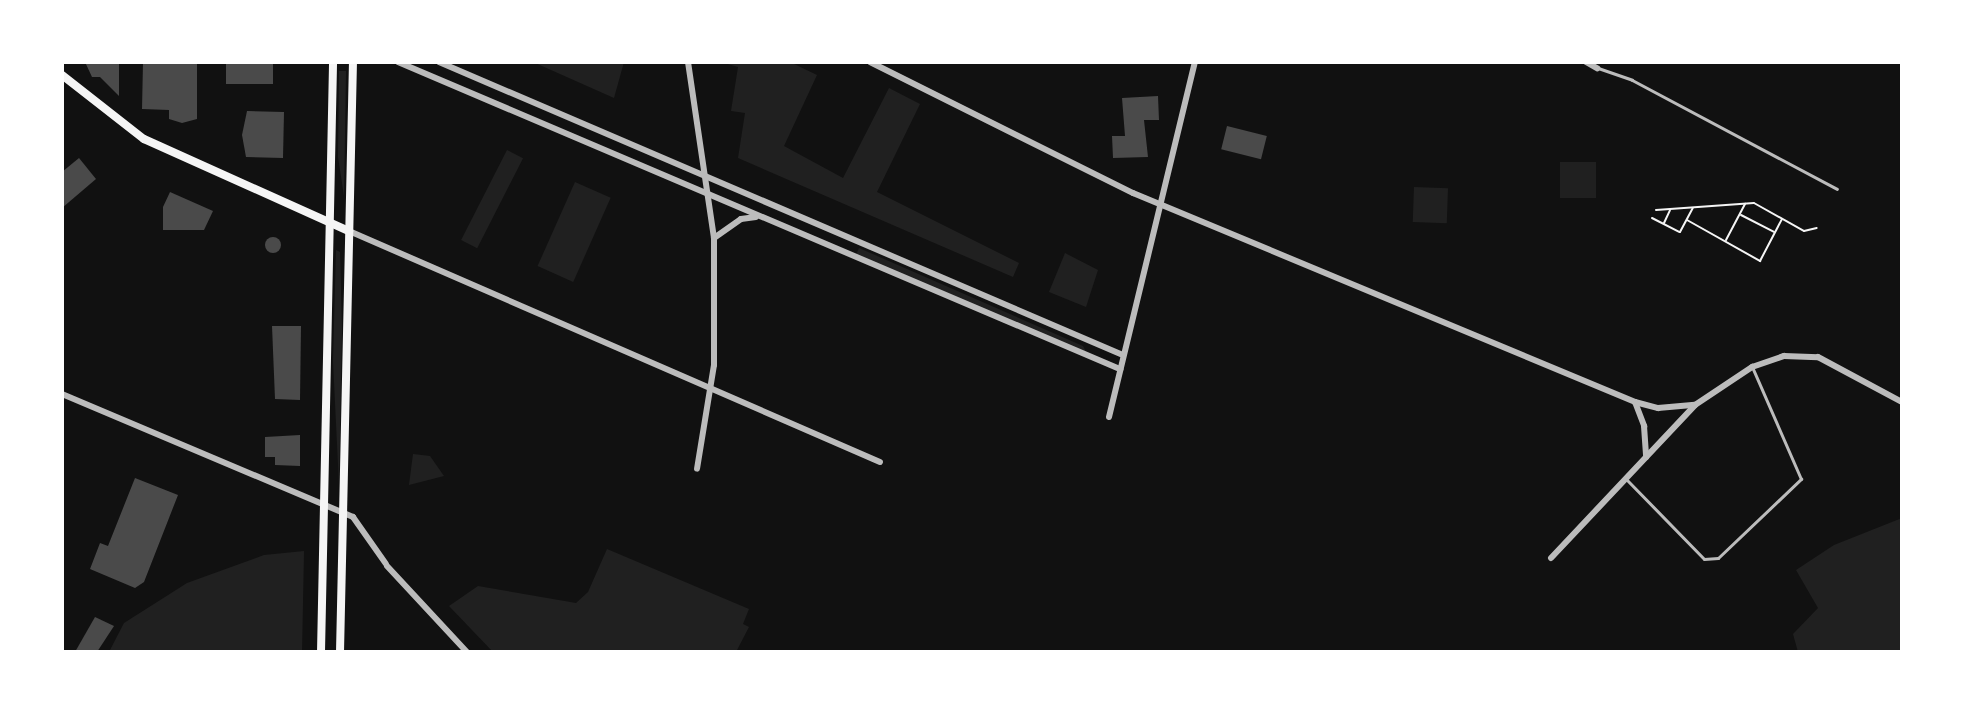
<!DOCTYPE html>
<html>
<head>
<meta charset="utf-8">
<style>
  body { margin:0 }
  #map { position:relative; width:1964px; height:714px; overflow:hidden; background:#111; font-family:"Asap Condensed",sans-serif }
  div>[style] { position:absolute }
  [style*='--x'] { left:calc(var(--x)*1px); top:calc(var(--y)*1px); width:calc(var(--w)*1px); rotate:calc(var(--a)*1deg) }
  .green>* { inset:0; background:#202020; transform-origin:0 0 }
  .building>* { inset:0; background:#4a4a4a; transform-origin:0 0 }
  .round { border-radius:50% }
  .path>* { height:2px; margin:-1px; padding:0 1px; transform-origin:1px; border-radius:1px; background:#f5f5f5 }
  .service>* { height:3px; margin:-1.5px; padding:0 1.5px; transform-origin:1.5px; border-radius:1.5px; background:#bcbcbc }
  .minor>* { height:6px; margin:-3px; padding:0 3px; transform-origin:3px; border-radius:3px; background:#bcbcbc }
  .secondary>* { height:8px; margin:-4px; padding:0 4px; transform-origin:4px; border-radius:4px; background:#f5f5f5 }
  span { translate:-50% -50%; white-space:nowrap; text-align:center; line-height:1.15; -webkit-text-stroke:6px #fff; paint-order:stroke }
  .frame { position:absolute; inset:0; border:64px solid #fff; pointer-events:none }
</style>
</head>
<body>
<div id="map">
  <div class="green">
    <div style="clip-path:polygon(533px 62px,589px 63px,624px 62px,614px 98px)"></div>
    <div style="clip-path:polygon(790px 62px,817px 75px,784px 146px,843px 178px,889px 88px,920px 104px,877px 192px,1019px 263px,1013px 277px,738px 158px,745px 113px,731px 111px,738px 67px,721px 62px)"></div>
    <div style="clip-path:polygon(339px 71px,346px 71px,344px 196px,338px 157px)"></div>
    <div style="left:507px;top:150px;width:18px;height:101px;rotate:27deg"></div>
    <div style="left:1560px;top:162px;width:36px;height:36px"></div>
    <div style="left:575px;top:182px;width:39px;height:92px;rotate:24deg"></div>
    <div style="left:1414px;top:187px;width:34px;height:35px;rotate:2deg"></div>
    <div style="clip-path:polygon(859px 248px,1083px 346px,1086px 352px,855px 257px)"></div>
    <div style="clip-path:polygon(336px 250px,340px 252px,342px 329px,339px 485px,333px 361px)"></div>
    <div style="clip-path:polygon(1065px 253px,1098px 270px,1086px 307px,1049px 292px)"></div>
    <div style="clip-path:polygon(413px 454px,430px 456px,444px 476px,409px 485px)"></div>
    <div style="clip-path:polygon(1902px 518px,1902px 652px,1798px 652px,1793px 634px,1818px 608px,1796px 570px,1834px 545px)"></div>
    <div style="clip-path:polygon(607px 549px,749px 609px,743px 624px,749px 627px,736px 652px,493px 652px,449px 606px,478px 586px,576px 603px,588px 592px)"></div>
    <div style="clip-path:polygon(304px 551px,302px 652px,109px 652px,124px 623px,187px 583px,264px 555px)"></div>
  </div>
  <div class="building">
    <div style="clip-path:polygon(85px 62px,119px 62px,119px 96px,100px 77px,92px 77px)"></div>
    <div style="clip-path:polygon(143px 62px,197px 64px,197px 119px,182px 123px,169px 119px,169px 110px,142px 109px)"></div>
    <div style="left:226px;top:62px;width:47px;height:22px"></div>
    <div style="clip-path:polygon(1158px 96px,1159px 120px,1144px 120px,1148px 157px,1113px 158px,1112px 136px,1125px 136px,1122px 98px)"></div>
    <div style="clip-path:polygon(247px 111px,284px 112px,283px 158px,246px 157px,242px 135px)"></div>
    <div style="left:1227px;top:126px;width:41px;height:24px;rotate:14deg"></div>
    <div style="clip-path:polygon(79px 158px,96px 179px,62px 208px,62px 172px)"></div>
    <div style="clip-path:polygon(170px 192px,213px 211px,204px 230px,163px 230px,163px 207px)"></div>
    <div class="round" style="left:265px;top:237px;width:16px;height:16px"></div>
    <div style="clip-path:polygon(272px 326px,301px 326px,300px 400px,275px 399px)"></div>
    <div style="clip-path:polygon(300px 435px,300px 466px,275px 465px,275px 457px,265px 457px,265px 437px)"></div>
    <div style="clip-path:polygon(135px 478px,178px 495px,144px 582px,135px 588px,90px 569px,100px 543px,108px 546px)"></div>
    <div style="clip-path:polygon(95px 617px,114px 626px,97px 652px,75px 652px)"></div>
  </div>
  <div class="path">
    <div style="--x:1656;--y:210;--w:98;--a:-4.1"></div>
    <div style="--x:1754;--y:203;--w:57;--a:29.2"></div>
    <div style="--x:1804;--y:231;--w:13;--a:-13"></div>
    <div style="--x:1741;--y:215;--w:37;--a:27"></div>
    <div style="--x:1652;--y:218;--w:31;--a:27"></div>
    <div style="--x:1680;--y:232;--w:27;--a:-62"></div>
    <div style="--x:1687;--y:220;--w:84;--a:29.3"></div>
    <div style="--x:1760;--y:261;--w:47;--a:-62.4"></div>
    <div style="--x:1664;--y:223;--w:14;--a:-65"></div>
    <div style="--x:1726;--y:240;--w:41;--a:-62.2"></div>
  </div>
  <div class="service">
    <div style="--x:1598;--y:68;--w:36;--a:19"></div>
    <div style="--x:1632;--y:80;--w:232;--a:28"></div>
    <div style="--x:1627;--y:480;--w:110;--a:45.7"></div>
    <div style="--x:1704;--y:559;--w:14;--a:-4"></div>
    <div style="--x:1718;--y:558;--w:115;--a:-43.6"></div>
    <div style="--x:1801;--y:479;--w:122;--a:-113.6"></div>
  </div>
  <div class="minor">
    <div style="--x:398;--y:62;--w:785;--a:23.04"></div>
    <div style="--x:439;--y:62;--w:744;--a:23.19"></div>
    <div style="--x:688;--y:62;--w:178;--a:81.6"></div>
    <div style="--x:714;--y:238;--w:127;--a:90"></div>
    <div style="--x:714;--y:365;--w:105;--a:99.3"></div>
    <div style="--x:870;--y:62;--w:294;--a:26.5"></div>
    <div style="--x:1133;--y:193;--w:544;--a:22.6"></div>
    <div style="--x:1635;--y:402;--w:24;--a:15"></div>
    <div style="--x:1658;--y:408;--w:37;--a:-5"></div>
    <div style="--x:1586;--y:62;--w:13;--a:29"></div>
    <div style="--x:349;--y:231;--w:579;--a:23.51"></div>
    <div style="--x:714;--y:238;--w:33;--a:-35"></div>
    <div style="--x:741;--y:219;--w:15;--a:-8"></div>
    <div style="--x:62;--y:394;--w:316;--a:22.9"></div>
    <div style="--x:353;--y:517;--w:57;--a:54.9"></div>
    <div style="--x:1635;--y:402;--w:26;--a:69"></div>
    <div style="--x:1644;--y:426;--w:31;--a:86"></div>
    <div style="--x:1109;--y:417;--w:365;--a:-76.4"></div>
    <div style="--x:1551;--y:558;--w:210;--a:-46.7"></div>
    <div style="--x:1695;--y:405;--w:69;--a:-33.7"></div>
    <div style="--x:1752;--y:367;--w:34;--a:-19"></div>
    <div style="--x:1784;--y:356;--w:34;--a:2"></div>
    <div style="--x:1818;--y:357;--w:95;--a:28.2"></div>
    <div style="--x:387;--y:566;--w:117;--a:47.1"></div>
  </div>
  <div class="secondary">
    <div style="--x:62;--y:75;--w:104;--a:38"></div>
    <div style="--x:144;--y:139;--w:225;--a:24.2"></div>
    <div style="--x:321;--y:652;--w:590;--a:-88.83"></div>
    <div style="--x:340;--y:652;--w:590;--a:-88.74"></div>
  </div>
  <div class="frame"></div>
</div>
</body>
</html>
